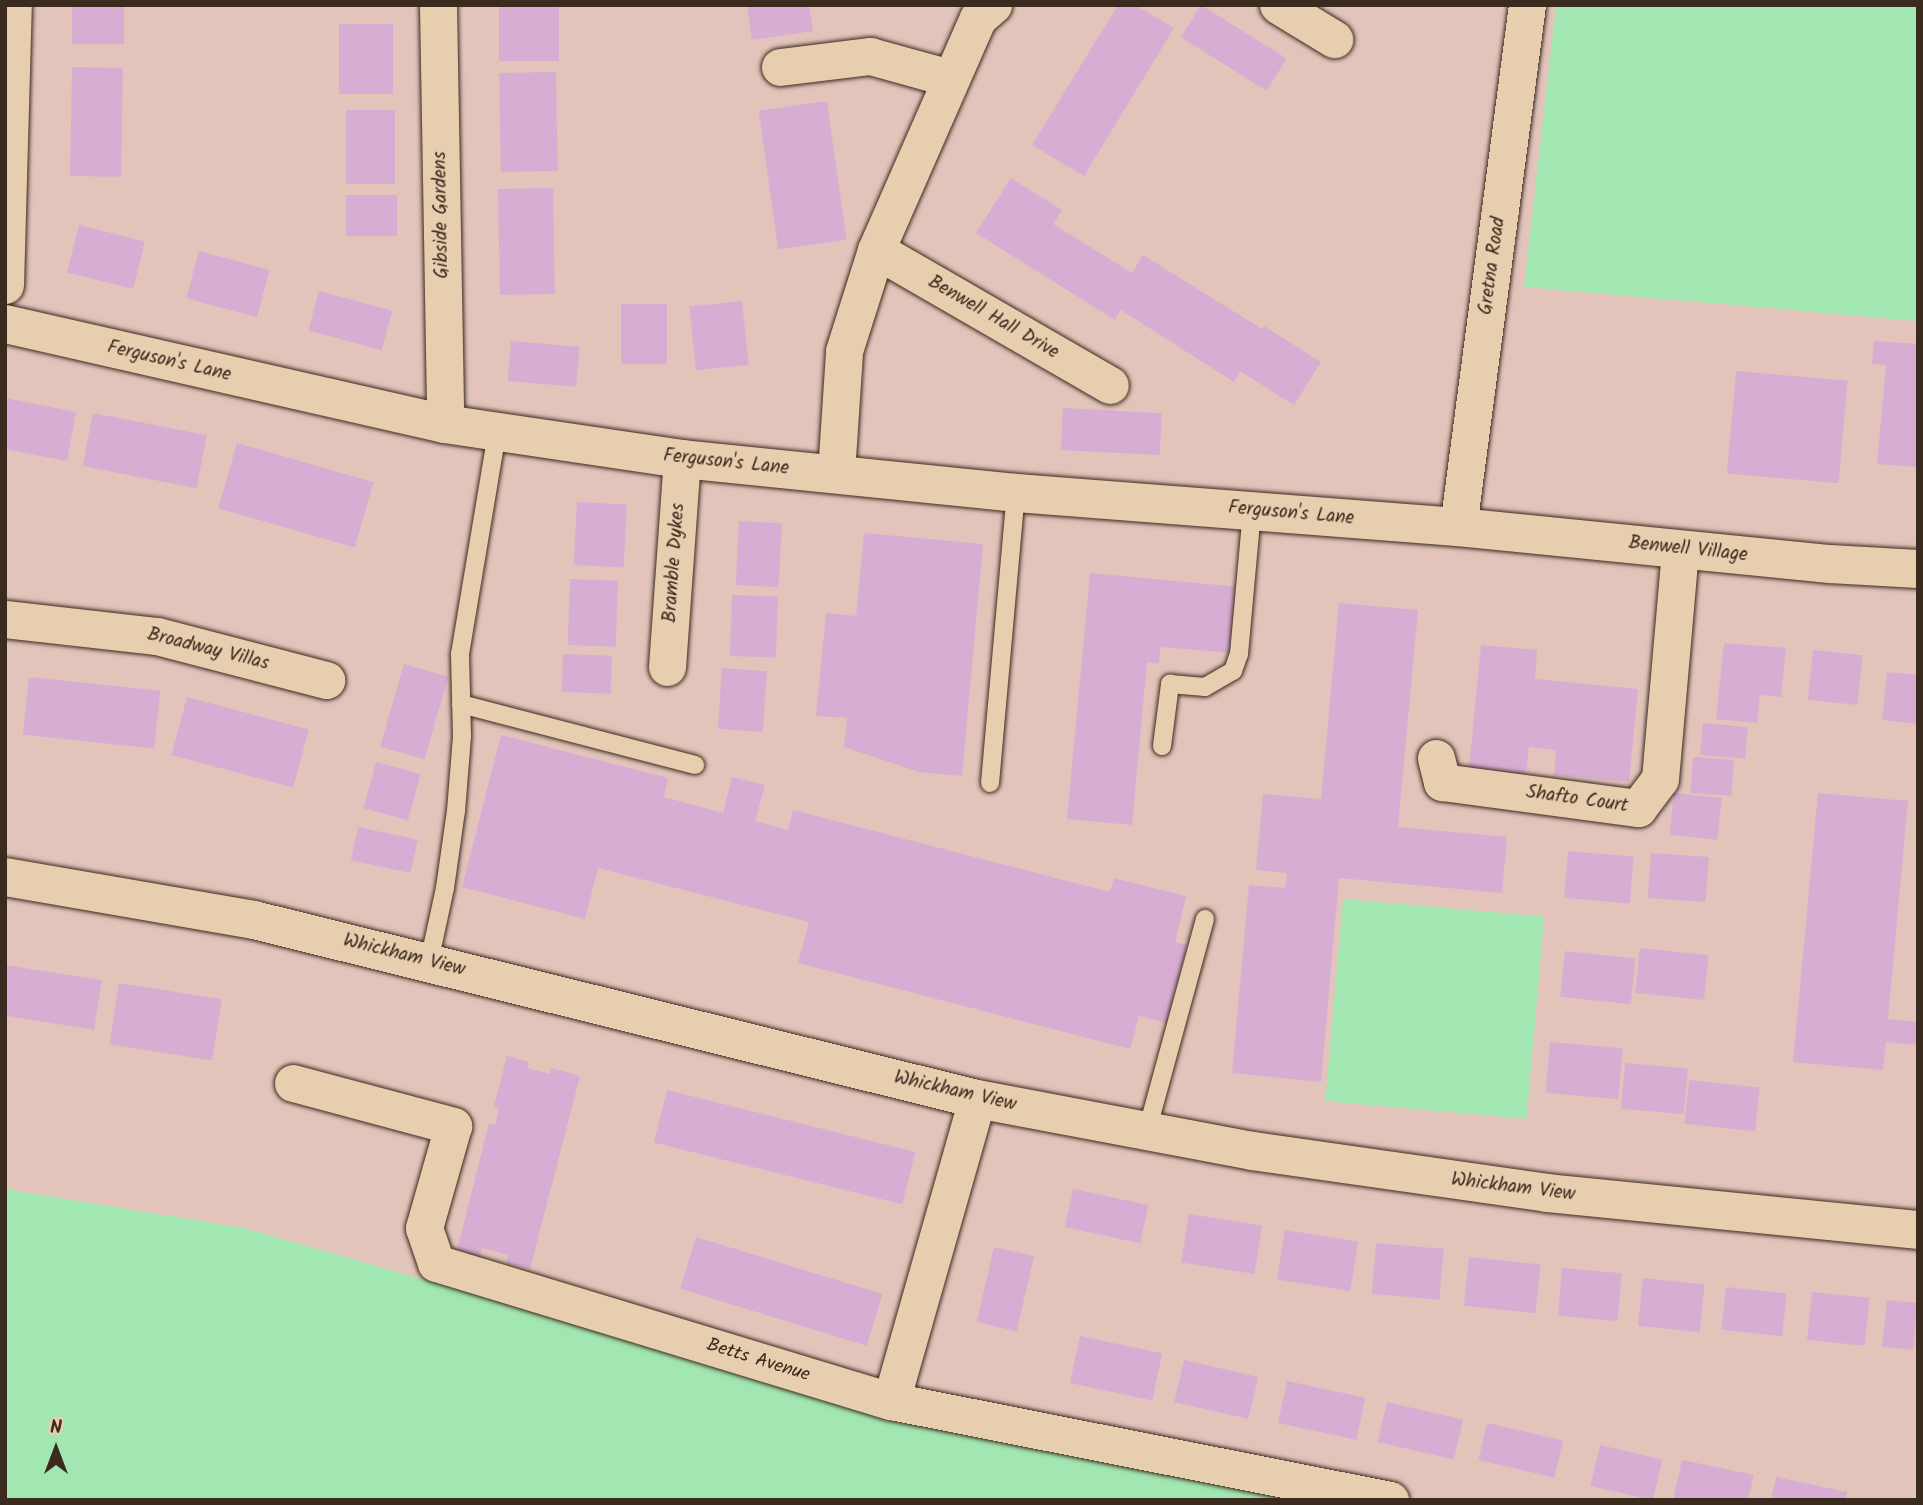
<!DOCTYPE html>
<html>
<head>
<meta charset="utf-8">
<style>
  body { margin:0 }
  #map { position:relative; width:1923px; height:1505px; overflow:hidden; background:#e2c4ba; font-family:Kalam,sans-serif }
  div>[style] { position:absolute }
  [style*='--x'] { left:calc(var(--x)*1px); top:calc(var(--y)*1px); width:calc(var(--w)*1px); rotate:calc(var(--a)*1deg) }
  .green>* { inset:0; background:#a2e6b1; transform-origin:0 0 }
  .building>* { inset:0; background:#d8add3; transform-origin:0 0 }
  .roads { filter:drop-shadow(0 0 2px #3b2a1e) drop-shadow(0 0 2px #3b2a1e) }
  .lane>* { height:18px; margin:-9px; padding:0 9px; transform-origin:9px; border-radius:9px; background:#e7ceaf }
  .street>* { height:37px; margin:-18.5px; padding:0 18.5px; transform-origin:18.5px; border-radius:18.5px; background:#e7ceaf }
  .secondary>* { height:38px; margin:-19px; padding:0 19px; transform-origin:19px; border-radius:19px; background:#e7ceaf }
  span { translate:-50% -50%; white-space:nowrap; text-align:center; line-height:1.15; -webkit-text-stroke:5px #e7ceaf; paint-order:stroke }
  .street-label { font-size:19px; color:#3b2a1e }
  .frame { position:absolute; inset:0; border:7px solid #3b2a1e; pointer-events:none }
  .north { position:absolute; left:21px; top:1414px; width:70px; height:70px; -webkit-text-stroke:5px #e7ceaf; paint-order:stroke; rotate:0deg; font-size:19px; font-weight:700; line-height:28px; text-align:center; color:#3b2a1e }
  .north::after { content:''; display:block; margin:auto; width:24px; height:32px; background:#3b2a1e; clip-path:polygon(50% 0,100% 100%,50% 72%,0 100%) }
</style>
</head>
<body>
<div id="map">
  <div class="green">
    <div style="clip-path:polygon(1556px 5px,1918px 5px,1918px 321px,1524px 287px)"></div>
    <div style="left:1343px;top:899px;width:202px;height:203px;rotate:5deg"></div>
    <div style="clip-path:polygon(5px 1189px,244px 1228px,881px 1411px,1299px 1500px,5px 1500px)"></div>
  </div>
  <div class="building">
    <div style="left:72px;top:5px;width:52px;height:39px"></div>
    <div style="left:499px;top:5px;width:60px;height:56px"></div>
    <div style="clip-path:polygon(747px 5px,809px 5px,813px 31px,752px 40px)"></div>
    <div style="clip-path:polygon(1118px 5px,1135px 5px,1174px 28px,1084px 176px,1032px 145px)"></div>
    <div style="left:1201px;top:5px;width:101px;height:38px;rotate:32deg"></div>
    <div style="left:339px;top:24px;width:54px;height:70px"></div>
    <div style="left:72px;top:67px;width:51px;height:109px;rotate:1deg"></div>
    <div style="left:556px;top:72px;width:99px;height:57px;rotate:89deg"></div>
    <div style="left:827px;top:101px;width:140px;height:69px;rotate:82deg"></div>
    <div style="left:395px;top:110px;width:74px;height:49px;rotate:90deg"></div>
    <div style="clip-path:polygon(1011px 178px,1062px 210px,1053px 224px,1132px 273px,1143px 255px,1262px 329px,1264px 326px,1321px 362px,1294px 405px,1240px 371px,1234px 382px,1121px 310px,1115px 320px,976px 233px)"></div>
    <div style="left:553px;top:188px;width:106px;height:55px;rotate:89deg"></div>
    <div style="left:346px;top:195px;width:51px;height:41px"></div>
    <div style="left:79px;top:225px;width:68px;height:49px;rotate:14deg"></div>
    <div style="left:199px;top:251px;width:73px;height:49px;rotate:15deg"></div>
    <div style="left:319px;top:291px;width:76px;height:41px;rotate:15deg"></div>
    <div style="left:742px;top:301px;width:64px;height:53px;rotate:84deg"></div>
    <div style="left:621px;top:304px;width:46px;height:60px"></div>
    <div style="left:511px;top:341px;width:69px;height:40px;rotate:5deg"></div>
    <div style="clip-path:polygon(1874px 341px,1918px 344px,1918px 467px,1877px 464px,1886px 365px,1872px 364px)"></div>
    <div style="left:1736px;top:371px;width:112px;height:103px;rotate:5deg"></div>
    <div style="clip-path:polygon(5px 398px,76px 412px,67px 461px,5px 449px)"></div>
    <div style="left:1063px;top:408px;width:99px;height:42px;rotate:3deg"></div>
    <div style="left:93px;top:413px;width:116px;height:54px;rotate:11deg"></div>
    <div style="left:237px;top:443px;width:142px;height:68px;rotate:16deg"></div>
    <div style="left:577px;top:502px;width:50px;height:63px;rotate:3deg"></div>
    <div style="left:739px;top:521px;width:43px;height:64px;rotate:3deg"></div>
    <div style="clip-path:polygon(864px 533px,983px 544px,962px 776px,919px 772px,844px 747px,847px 718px,816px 716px,826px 613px,856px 616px)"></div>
    <div style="clip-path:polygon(1090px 573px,1239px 587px,1233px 653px,1160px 647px,1159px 664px,1147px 662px,1132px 825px,1067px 819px)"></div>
    <div style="left:570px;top:579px;width:48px;height:66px;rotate:2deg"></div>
    <div style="left:732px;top:595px;width:46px;height:61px;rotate:2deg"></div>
    <div style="clip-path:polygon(1339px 603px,1418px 610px,1398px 827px,1507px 837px,1502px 893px,1339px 878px,1321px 1082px,1232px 1073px,1249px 885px,1285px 888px,1287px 873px,1256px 870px,1263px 794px,1321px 799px)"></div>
    <div style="clip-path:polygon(1724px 643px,1786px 648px,1781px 697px,1760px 695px,1757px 723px,1716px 719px)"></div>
    <div style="clip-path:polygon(1481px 645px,1537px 650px,1535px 679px,1638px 689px,1629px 782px,1554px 775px,1556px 750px,1529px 747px,1526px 774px,1469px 769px)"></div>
    <div style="left:1813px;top:650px;width:50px;height:50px;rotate:6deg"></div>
    <div style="left:563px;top:654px;width:49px;height:38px;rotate:2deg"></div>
    <div style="left:404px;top:664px;width:46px;height:86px;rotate:16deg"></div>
    <div style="left:722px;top:668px;width:45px;height:61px;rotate:4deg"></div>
    <div style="clip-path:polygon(1887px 672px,1918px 675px,1918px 724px,1882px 720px)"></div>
    <div style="left:29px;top:677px;width:132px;height:58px;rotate:6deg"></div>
    <div style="left:187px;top:697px;width:126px;height:60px;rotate:15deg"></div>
    <div style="left:1703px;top:723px;width:45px;height:32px;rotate:5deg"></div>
    <div style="clip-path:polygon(501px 735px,668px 778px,664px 797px,723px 813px,732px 777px,765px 785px,755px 821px,788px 830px,793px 810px,1110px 892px,1114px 878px,1186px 896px,1175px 942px,1187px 945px,1167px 1023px,1139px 1016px,1130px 1049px,798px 963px,809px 922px,598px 868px,585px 919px,462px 887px)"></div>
    <div style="left:1693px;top:757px;width:41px;height:36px;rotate:4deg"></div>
    <div style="left:376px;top:762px;width:46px;height:48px;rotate:15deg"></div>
    <div style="left:1674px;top:793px;width:48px;height:42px;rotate:6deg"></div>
    <div style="clip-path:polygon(1818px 793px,1908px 801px,1888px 1019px,1918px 1022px,1918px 1045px,1886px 1042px,1883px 1070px,1793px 1062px)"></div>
    <div style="left:358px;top:827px;width:61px;height:34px;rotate:12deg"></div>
    <div style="left:1568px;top:851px;width:66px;height:47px;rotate:5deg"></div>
    <div style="left:1651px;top:853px;width:58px;height:45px;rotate:4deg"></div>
    <div style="left:1640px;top:948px;width:69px;height:45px;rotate:6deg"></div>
    <div style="left:1565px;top:951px;width:71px;height:46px;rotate:6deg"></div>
    <div style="left:5px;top:965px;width:98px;height:50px;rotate:9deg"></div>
    <div style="left:119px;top:983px;width:104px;height:62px;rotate:9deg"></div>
    <div style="left:1550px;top:1042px;width:73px;height:51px;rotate:5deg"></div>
    <div style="clip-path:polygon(507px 1056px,529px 1062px,527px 1068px,550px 1074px,551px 1068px,580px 1076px,530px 1269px,506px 1263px,508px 1255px,482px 1248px,480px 1257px,457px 1251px,489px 1124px,495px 1125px,499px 1108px,494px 1106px)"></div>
    <div style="left:1625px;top:1063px;width:63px;height:46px;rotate:5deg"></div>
    <div style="left:1689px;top:1080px;width:71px;height:44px;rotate:6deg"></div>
    <div style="left:667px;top:1090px;width:256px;height:54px;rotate:14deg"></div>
    <div style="left:1073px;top:1189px;width:77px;height:39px;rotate:12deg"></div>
    <div style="left:1189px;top:1214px;width:74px;height:49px;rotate:9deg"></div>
    <div style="left:1285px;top:1230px;width:74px;height:50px;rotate:9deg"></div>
    <div style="left:696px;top:1237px;width:195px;height:54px;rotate:17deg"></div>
    <div style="left:1376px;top:1243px;width:68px;height:51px;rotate:5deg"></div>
    <div style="left:994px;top:1247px;width:41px;height:77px;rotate:13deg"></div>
    <div style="left:1469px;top:1257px;width:72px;height:49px;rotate:6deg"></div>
    <div style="left:1562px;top:1268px;width:60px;height:48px;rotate:5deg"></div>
    <div style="left:1643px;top:1278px;width:62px;height:48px;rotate:6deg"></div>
    <div style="left:1726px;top:1287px;width:61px;height:43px;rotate:6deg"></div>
    <div style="left:1812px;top:1292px;width:58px;height:48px;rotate:6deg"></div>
    <div style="left:1887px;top:1300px;width:31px;height:47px;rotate:6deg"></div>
    <div style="left:1080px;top:1336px;width:84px;height:48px;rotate:12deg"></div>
    <div style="left:1184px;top:1360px;width:76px;height:43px;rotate:13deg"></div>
    <div style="left:1287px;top:1381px;width:80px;height:43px;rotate:12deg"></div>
    <div style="left:1387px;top:1402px;width:78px;height:41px;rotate:13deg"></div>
    <div style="left:1487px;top:1423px;width:78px;height:38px;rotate:13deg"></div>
    <div style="left:1600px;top:1445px;width:64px;height:42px;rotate:13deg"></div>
    <div style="clip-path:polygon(1682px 1460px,1754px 1475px,1748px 1500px,1673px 1500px)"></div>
    <div style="clip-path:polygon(1776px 1477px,1847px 1492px,1846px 1500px,1771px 1500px)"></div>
  </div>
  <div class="roads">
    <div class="lane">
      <div style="--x:461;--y:704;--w:242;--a:14.6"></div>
      <div style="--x:1162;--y:746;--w:63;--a:-82.6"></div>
      <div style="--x:1170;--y:684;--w:35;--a:5"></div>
      <div style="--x:1205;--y:687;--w:32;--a:-30"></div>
      <div style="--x:1233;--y:671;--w:18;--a:-71"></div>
      <div style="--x:1239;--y:654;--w:144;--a:-84.8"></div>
      <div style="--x:990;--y:783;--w:291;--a:-84.9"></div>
      <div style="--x:429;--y:962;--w:76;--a:-77.8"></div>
      <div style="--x:445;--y:888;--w:78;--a:-81.9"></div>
      <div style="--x:456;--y:811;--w:75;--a:-85.4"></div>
      <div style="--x:462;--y:736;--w:82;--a:-91.4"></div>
      <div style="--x:460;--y:654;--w:225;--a:-80.5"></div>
      <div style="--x:1147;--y:1131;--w:220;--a:-74.7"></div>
    </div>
    <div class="street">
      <div style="--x:438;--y:5;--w:419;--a:89"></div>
      <div style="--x:1278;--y:5;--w:66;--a:31.3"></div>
      <div style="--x:780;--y:67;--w:91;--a:-7"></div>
      <div style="--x:870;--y:56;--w:83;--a:15.4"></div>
      <div style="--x:876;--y:250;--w:270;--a:30"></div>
      <div style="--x:5;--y:285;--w:280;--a:-88.4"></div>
      <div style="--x:836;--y:473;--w:122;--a:-86.2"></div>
      <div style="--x:844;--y:351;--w:106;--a:-72.4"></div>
      <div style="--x:876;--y:250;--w:253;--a:-66.3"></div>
      <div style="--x:978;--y:18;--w:20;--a:-41"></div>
      <div style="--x:1458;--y:527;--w:527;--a:-82.47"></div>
      <div style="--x:5;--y:619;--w:153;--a:6.4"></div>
      <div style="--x:157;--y:636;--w:175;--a:14.6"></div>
      <div style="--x:667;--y:667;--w:209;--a:-85.9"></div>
      <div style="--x:1436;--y:758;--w:25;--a:76"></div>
      <div style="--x:1442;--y:782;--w:198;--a:7.6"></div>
      <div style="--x:1638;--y:808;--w:36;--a:-53"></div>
      <div style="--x:1660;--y:779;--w:230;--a:-85"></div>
      <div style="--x:293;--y:1083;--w:166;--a:15"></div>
      <div style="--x:453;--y:1126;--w:106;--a:105.9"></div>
      <div style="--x:424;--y:1228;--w:37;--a:71"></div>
      <div style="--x:436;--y:1263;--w:475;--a:16.9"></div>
      <div style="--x:891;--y:1401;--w:509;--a:11.22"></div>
      <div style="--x:891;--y:1401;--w:314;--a:-74.1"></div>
    </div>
    <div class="secondary">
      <div style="--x:5;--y:324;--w:451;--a:12.8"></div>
      <div style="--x:445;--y:424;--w:240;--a:8.4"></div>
      <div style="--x:682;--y:459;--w:336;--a:5.8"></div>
      <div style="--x:1016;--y:493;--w:443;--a:4.4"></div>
      <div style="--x:1458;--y:527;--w:374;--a:5.7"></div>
      <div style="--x:1830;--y:564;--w:88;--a:3.3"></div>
      <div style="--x:5;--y:877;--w:253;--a:9.8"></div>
      <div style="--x:254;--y:920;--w:745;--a:13.91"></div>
      <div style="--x:977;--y:1099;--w:281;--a:10.7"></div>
      <div style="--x:1253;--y:1151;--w:297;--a:8.1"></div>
      <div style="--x:1547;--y:1193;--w:373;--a:5.7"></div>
    </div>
  </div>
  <div class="street-label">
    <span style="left:442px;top:215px;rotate:-91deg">Gibside Gardens</span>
    <span style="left:1493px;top:266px;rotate:-82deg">Gretna Road</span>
    <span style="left:993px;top:318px;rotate:30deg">Benwell Hall Drive</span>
    <span style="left:169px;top:362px;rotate:13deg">Ferguson's Lane</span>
    <span style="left:726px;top:463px;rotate:6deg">Ferguson's Lane</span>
    <span style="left:1291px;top:514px;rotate:5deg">Ferguson's Lane</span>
    <span style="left:1688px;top:550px;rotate:6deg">Benwell Village</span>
    <span style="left:675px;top:563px;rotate:-86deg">Bramble Dykes</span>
    <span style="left:208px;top:650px;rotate:14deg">Broadway Villas</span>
    <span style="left:1577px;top:800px;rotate:8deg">Shafto Court</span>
    <span style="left:404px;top:956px;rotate:14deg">Whickham View</span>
    <span style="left:955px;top:1092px;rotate:13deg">Whickham View</span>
    <span style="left:1513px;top:1188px;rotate:7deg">Whickham View</span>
    <span style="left:758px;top:1361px;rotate:17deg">Betts Avenue</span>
  </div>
  <div class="frame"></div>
  <div class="north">N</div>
</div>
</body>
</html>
